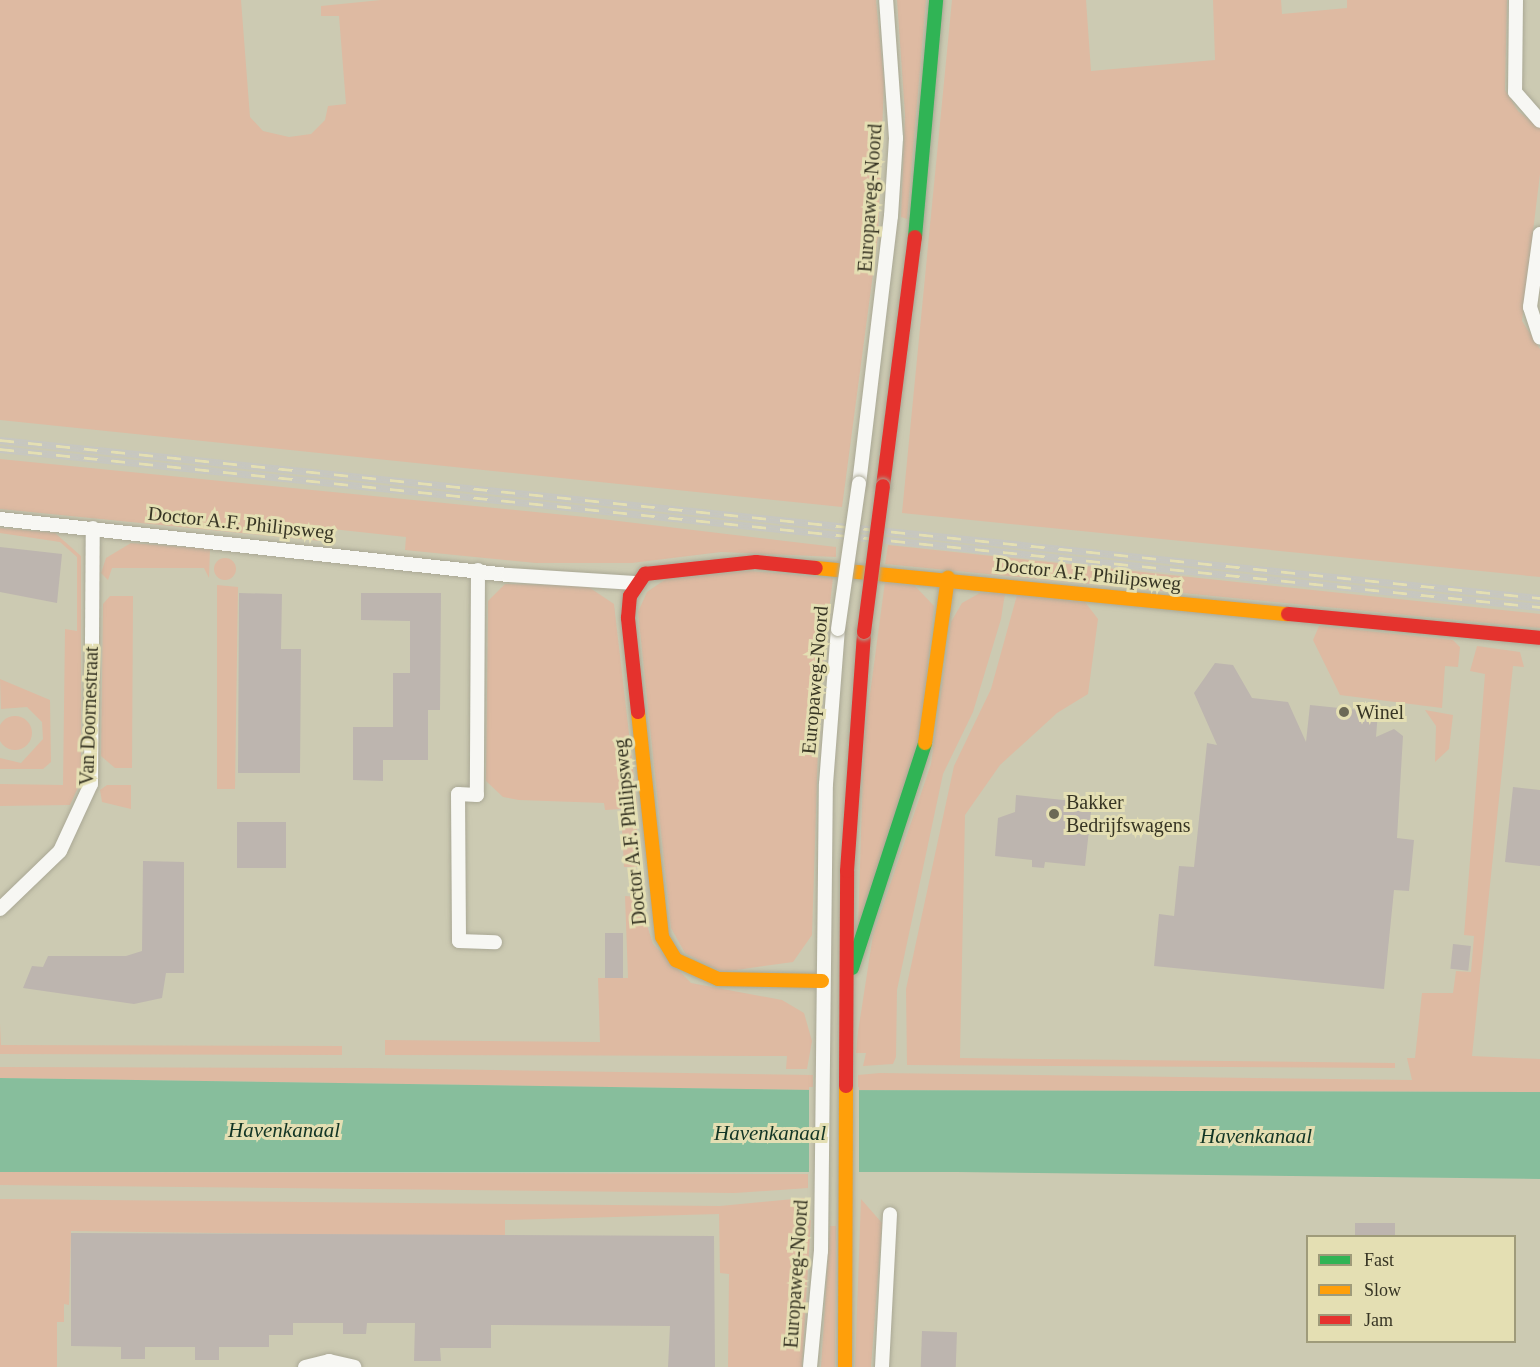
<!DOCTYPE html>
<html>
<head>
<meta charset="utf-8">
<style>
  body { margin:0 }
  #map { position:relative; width:1540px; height:1367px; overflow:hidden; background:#cccab2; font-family:Georgia,serif }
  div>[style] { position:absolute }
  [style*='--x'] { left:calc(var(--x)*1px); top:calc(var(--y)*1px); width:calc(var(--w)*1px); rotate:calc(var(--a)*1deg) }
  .green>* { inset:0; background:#debaa2 }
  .round { border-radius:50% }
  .water>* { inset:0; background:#87be9c }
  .pier>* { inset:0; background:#cccab2; transform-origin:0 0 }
  .building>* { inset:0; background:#bdb5af; transform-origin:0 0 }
  .roads { filter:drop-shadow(0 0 2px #aaa895) drop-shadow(0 0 2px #aaa895) }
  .street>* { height:14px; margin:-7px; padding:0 7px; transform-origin:7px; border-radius:7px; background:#f7f7f3 }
  .fast>* { height:14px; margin:-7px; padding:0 7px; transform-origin:7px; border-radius:7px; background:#30b455 }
  .slow>* { height:14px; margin:-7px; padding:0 7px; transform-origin:7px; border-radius:7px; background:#ff9f0a }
  .jam>* { height:14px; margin:-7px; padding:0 7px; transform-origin:7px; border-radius:7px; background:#e5322d }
  .rail>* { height:7px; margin-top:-3.5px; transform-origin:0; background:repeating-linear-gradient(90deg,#e4dfb3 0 14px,#c7c7c0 0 28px); box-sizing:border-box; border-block:2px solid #c7c7c0 }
  .bridges { filter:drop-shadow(0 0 2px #aaa895) drop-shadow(0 0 2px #aaa895) }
  .street-bridge>* { height:14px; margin:-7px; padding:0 7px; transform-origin:7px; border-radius:7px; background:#f7f7f3 }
  .jam-bridge>* { height:14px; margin:-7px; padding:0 7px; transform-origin:7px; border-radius:7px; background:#e5322d }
  .dots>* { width:16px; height:16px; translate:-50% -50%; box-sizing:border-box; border:3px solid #e4dfb3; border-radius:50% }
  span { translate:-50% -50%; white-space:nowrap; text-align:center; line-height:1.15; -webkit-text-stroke:6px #e4dfb3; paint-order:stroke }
  .street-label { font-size:20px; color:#373524 }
  .poi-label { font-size:20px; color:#373524 }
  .left { translate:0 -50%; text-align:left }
  .water-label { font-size:21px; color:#123525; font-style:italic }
  .legend { position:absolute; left:1306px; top:1235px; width:210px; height:108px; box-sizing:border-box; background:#e4dfb3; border:2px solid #9f9b7a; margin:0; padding:8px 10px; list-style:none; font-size:18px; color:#373524 }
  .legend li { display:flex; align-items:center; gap:12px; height:30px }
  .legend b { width:30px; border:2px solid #9f9b7a }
</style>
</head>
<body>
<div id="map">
  <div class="green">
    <div style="clip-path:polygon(0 0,241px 0,250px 117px,263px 131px,289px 137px,311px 134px,325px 120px,328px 106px,346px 104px,339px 16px,321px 16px,321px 6px,381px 0,876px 0,884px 82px,878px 236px,842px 507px,0 420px)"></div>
    <div style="clip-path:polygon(897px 0,926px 0,907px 219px,901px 217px,905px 115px)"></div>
    <div style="clip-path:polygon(952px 0,1086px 0,1091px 71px,1215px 60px,1213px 0,1281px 0,1282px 14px,1347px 8px,1347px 0,1507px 0,1505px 90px,1518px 111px,1540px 128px,1540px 174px,1522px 321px,1540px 349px,1540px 577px,902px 513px)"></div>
    <div style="clip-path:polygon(0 459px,585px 517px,836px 547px,836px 557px,721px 552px,632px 563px,536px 563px,405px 550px,406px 537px,323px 528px,321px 541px,0 509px)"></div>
    <div style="clip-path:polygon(0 528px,55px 533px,81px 556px,81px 781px,70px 805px,0 806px,0 784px,63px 785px,65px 629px,77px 631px,77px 557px,60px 542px,0 533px)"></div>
    <div style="clip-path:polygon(131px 543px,210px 549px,209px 578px,204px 568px,112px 568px,108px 580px,101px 573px,106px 558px)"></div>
    <div style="clip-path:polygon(888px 545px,1540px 614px,1540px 628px,885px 564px)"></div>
    <div class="round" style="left:214px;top:558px;width:22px;height:22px"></div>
    <div style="clip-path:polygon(749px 571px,833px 578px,820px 688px,812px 935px,793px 962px,722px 972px,685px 953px,671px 928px,638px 612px,647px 592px,666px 579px)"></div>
    <div style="clip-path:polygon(885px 582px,915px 586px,934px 606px,919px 745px,858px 929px,864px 739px)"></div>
    <div style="clip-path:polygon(505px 584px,587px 586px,614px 604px,637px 803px,637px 867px,624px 867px,621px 809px,605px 810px,604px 803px,519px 800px,503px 797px,486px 781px,488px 601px)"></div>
    <div style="clip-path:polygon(217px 585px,238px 587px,235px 789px,217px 789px)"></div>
    <div style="clip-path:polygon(980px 593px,1005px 593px,1001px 619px,973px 712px,943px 774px,897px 990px,896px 1057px,893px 1064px,863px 1066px,866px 1053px,856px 1053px,858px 1032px,873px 935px,931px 764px,951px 622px,962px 603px)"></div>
    <div style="clip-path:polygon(1017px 595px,1085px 602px,1098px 619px,1088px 694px,1057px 713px,1000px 765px,965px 815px,960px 1058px,1395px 1063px,1395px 1068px,907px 1065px,906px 989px,954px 766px,991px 689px)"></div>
    <div style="clip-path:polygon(110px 596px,133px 596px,132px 768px,115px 768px,101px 756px,103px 604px)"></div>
    <div style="clip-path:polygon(1319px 626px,1453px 640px,1460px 647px,1458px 667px,1445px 666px,1442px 708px,1340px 695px,1313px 640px)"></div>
    <div style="clip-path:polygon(1477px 646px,1520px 652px,1524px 667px,1513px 666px,1472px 1056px,1540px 1059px,1540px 1092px,858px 1090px,858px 1075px,880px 1073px,1412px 1080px,1407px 1058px,1415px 1058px,1422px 993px,1453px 993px,1456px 971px,1471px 972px,1474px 936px,1464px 935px,1485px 674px,1470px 671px)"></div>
    <div style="clip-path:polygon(0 679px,50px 700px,51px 762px,43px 769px,0 769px,0 758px,21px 763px,43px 739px,42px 722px,27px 707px,1px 709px)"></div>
    <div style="clip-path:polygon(1425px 710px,1453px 715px,1449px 749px,1435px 762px,1436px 726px)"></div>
    <div class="round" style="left:-2px;top:716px;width:34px;height:34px"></div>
    <div style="clip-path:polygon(107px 785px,131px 785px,131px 809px,102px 802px,100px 790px)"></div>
    <div style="clip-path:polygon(625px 896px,638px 897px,653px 944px,691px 983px,782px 1000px,804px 1013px,812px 1041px,807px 1069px,786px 1069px,787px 1056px,385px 1055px,385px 1040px,600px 1042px,598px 978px,628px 978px)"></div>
    <div style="clip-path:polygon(0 1023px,1px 1045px,342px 1046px,342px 1055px,0 1054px)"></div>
    <div style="clip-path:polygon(0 1067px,368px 1068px,813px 1075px,813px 1090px,0 1078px)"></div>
    <div style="clip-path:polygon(0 1172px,808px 1174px,808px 1188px,735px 1193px,0 1185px)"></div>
    <div style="clip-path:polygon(804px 1198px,805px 1221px,811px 1220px,802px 1367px,728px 1367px,729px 1274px,720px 1273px,719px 1214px,505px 1220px,505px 1237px,71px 1231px,69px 1305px,64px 1304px,64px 1322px,57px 1322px,57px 1367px,0 1367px,0 1199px,720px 1206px)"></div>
    <div style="clip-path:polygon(861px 1199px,882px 1223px,871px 1367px,855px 1367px)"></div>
    <div style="clip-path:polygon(830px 1226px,836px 1226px,835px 1367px,821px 1367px)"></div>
  </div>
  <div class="water">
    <div style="clip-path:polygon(0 1078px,813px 1090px,1540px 1092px,1540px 1179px,957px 1172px,0 1172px)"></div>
  </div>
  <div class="pier">
    <div style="left:809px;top:1087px;width:50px;height:90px"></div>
  </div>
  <div class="building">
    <div style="clip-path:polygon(0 547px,62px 554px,57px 603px,0 592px)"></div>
    <div style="clip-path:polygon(239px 593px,282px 594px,281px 649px,301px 649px,300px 773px,238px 773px)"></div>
    <div style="clip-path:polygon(361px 593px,441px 593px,440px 710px,428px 710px,428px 760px,383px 760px,383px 781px,353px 780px,353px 727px,393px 727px,393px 673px,410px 673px,410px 621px,361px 620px)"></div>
    <div style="clip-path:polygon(1215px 663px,1233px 665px,1252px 698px,1288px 702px,1306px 742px,1310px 705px,1378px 712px,1376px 737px,1394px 729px,1403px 736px,1397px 838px,1414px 840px,1409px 891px,1394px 890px,1384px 989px,1154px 966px,1159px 914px,1174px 916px,1179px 866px,1194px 867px,1207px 743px,1217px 745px,1194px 693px)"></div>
    <div style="clip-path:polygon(1513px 787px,1540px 790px,1540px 866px,1505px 862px)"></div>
    <div style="clip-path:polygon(1016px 795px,1092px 803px,1085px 866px,1045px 862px,1044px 868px,1032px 867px,1032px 860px,995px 856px,998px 818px,1015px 812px)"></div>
    <div style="left:237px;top:822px;width:49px;height:46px"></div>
    <div style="clip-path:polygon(143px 861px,184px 862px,184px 973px,166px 973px,162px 998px,134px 1004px,23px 988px,32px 966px,43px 967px,48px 956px,126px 956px,142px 951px)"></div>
    <div style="left:605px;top:933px;width:18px;height:45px"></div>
    <div style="left:1453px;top:944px;width:18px;height:25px;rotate:6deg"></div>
    <div style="left:1355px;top:1223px;width:40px;height:13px"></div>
    <div style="clip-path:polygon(71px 1233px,714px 1236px,715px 1367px,668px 1367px,670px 1326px,491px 1325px,491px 1348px,440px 1348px,441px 1361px,414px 1361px,415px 1323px,367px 1323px,366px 1334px,343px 1334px,343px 1323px,293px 1323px,293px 1335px,269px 1335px,269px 1347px,219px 1347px,219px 1360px,195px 1360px,195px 1347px,145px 1347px,145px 1359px,121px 1359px,121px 1347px,71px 1346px)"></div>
    <div style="left:922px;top:1331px;width:35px;height:36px;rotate:2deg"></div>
  </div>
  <div class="roads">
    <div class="street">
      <div style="--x:1516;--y:0;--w:92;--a:90.6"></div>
      <div style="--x:1515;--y:92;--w:38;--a:49"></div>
      <div style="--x:1540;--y:234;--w:74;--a:97.8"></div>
      <div style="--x:1530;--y:307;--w:32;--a:72"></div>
      <div style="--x:859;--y:484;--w:270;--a:-83.2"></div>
      <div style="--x:891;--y:216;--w:78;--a:-86.3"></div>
      <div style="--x:896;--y:138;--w:138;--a:-94.1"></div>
      <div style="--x:0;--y:519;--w:511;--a:6.29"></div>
      <div style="--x:508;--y:575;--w:128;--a:3.6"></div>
      <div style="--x:478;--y:570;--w:225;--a:90.3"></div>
      <div style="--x:477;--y:795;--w:19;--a:-177"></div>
      <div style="--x:458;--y:794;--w:147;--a:89.6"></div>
      <div style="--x:459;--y:941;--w:36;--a:2"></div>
      <div style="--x:0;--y:909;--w:83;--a:-44"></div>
      <div style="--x:60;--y:851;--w:74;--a:-65.2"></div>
      <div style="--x:91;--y:784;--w:256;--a:-89.6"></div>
      <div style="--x:305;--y:1367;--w:25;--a:-14"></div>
      <div style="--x:329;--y:1361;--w:26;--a:13"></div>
      <div style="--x:810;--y:1367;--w:117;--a:-84.6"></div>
      <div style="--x:821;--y:1251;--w:467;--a:-89.4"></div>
      <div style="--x:826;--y:784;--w:155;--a:-85.6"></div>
      <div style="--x:882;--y:1367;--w:153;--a:-87"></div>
    </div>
    <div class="fast">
      <div style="--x:915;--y:237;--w:238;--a:-84.9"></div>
      <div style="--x:852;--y:968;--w:237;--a:-72"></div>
    </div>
    <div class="slow">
      <div style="--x:816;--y:568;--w:474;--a:5.6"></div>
      <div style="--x:638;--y:712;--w:226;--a:83.9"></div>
      <div style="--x:662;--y:937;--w:27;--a:59"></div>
      <div style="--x:676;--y:960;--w:46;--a:24.3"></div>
      <div style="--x:718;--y:979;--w:104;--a:1.1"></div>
      <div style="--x:925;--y:743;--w:167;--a:-82.1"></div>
      <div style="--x:845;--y:1367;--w:281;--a:-89.8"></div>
    </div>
    <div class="jam">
      <div style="--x:883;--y:486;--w:251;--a:-82.7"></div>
      <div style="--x:1288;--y:614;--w:253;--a:5.4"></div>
      <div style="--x:638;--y:712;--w:95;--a:-96.1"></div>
      <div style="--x:628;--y:618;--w:22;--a:-85"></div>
      <div style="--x:630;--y:596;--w:27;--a:-56"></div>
      <div style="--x:645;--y:574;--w:112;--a:-6.2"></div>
      <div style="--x:756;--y:562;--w:60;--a:5.7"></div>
      <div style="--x:846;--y:1086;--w:215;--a:-89.7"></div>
      <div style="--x:847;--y:871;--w:240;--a:-85.9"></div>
    </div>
  </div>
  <div class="rail">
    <div style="--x:0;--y:440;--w:1548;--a:5.86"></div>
    <div style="--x:0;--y:449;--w:1548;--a:5.86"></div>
  </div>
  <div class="bridges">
    <div class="street-bridge">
      <div style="--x:838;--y:629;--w:147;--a:-81.8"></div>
    </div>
    <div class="jam-bridge">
      <div style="--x:864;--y:632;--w:147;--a:-82.6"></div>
    </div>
  </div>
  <div class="dots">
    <div style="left:1344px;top:712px;background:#6b6956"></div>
    <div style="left:1054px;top:814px;background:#6b6956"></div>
  </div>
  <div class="street-label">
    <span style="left:870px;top:198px;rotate:-86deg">Europaweg-Noord</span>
    <span style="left:241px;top:523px;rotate:6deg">Doctor A.F. Philipsweg</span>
    <span style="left:1088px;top:574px;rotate:6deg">Doctor A.F. Philipsweg</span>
    <span style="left:815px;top:680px;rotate:-85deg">Europaweg-Noord</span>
    <span style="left:89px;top:716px;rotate:-88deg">Van Doornestraat</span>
    <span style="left:630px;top:832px;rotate:-96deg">Doctor A.F. Philipsweg</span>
    <span style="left:796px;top:1274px;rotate:-86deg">Europaweg-Noord</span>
  </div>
  <div class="poi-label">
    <span class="left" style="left:1356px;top:712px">Winel</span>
    <span class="left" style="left:1066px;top:814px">Bakker<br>Bedrijfswagens</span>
  </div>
  <div class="water-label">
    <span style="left:284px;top:1130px">Havenkanaal</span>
    <span style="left:770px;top:1133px">Havenkanaal</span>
    <span style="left:1256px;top:1136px">Havenkanaal</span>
  </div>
  <ul class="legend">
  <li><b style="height:8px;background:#30b455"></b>Fast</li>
  <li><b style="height:8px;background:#ff9f0a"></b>Slow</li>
  <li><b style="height:8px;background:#e5322d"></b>Jam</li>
  </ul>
</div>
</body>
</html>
